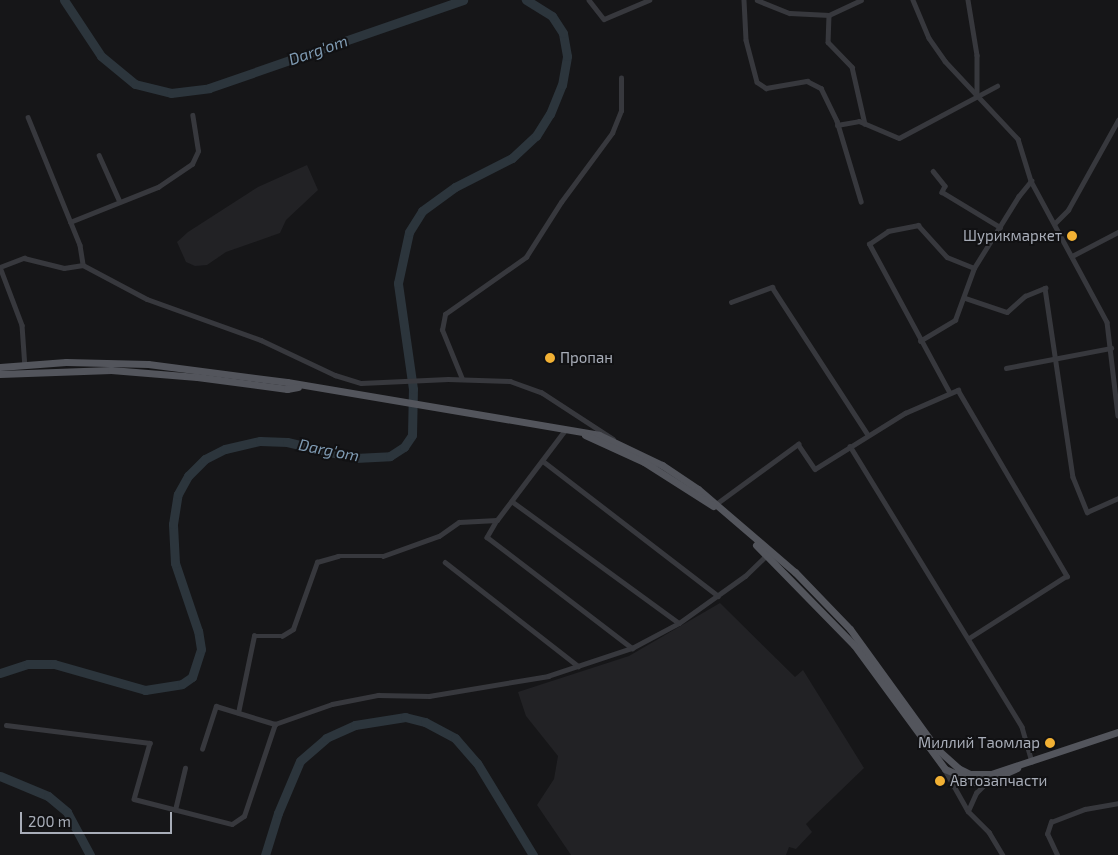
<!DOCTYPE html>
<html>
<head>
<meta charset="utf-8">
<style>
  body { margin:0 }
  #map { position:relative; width:1118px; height:855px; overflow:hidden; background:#161618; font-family:"Exo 2",sans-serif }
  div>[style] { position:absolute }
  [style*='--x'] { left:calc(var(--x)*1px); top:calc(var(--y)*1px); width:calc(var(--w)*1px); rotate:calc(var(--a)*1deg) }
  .built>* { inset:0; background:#222225 }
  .river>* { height:9px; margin:-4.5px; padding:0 4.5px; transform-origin:4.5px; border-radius:4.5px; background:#2c353c }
  .minor>* { height:4.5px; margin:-2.25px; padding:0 2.25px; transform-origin:2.25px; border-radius:2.25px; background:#37383d }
  .primary>* { height:7px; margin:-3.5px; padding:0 3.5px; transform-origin:3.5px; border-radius:3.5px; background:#53555c }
  .dots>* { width:14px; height:14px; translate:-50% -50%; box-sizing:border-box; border:2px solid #111113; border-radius:50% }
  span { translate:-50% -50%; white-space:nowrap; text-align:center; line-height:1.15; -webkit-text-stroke:4px #111113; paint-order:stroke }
  .poi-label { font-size:15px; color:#a8adb8 }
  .right { translate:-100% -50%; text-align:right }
  .left { translate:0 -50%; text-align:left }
  .water-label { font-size:16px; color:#7f9bb3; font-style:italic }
  .scale { position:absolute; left:20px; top:812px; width:152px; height:22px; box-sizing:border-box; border:2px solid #a8adb8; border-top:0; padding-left:6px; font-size:15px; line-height:18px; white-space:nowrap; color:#a8adb8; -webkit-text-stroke:4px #111113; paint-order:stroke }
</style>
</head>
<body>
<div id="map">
  <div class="built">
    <div style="clip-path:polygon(307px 165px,318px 190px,286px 220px,280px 233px,226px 252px,207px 265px,195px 266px,186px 262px,177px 242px,188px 232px,258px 187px)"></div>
    <div style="clip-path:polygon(720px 603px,795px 677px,803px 670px,864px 768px,806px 824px,812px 832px,796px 849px,789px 847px,786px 855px,571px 855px,537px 805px,554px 779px,558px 756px,526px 716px,518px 692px,629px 656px)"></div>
  </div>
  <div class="river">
    <div style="--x:64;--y:0;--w:67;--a:56.5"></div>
    <div style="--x:101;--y:56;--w:44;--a:39.5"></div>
    <div style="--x:135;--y:84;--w:37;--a:14"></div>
    <div style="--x:171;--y:93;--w:38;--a:-7"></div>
    <div style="--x:209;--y:88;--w:269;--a:-19.1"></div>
    <div style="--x:0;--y:673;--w:29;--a:-18"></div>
    <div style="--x:28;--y:664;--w:26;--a:0"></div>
    <div style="--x:54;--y:664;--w:95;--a:15.9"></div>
    <div style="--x:145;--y:690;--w:37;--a:-9"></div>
    <div style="--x:182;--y:684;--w:12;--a:-35"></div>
    <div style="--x:192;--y:677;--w:29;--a:-72"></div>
    <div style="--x:201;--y:649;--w:18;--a:-99"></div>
    <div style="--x:198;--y:631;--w:72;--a:-108.7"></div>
    <div style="--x:175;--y:563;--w:39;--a:-93"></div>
    <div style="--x:173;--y:524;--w:30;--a:-81"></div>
    <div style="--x:178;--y:494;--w:21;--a:-61"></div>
    <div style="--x:188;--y:476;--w:24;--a:-45"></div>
    <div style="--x:205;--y:459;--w:22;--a:-27"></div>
    <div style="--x:225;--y:449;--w:36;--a:-13"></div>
    <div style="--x:260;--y:441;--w:27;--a:2"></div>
    <div style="--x:287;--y:442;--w:70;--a:13.2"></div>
    <div style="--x:355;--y:458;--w:35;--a:-3"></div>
    <div style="--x:390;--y:456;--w:17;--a:-33"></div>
    <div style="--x:404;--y:447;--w:14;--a:-56"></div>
    <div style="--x:412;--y:435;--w:46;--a:-88.8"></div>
    <div style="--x:413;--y:389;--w:107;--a:-98.1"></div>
    <div style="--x:398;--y:283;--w:52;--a:-77.8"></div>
    <div style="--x:409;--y:232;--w:25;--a:-58"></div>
    <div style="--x:422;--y:211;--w:41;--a:-36"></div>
    <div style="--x:455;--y:187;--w:64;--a:-27"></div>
    <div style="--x:512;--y:158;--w:33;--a:-43"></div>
    <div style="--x:536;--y:136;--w:26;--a:-58"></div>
    <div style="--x:550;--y:114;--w:31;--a:-68"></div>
    <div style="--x:562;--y:85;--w:29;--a:-80"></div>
    <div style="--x:567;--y:56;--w:23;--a:-100"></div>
    <div style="--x:563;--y:33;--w:20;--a:-123"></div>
    <div style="--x:552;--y:16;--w:31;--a:-148"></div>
    <div style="--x:0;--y:776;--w:52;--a:22.6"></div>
    <div style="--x:48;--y:796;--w:25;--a:40"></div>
    <div style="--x:67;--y:812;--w:49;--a:61.9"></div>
    <div style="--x:265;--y:855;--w:44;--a:-72.8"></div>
    <div style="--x:278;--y:813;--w:56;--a:-67.1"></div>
    <div style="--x:300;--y:761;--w:35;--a:-41"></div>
    <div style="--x:326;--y:738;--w:32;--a:-24"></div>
    <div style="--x:355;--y:725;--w:51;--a:-9.1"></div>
    <div style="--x:405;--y:717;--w:21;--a:14"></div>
    <div style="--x:425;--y:722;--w:34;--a:28"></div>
    <div style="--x:455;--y:738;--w:33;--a:49"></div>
    <div style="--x:477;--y:763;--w:108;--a:58.7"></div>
  </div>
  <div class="minor">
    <div style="--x:589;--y:0;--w:24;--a:52"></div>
    <div style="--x:604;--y:19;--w:49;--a:-22.9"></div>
    <div style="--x:744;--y:0;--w:40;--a:87.1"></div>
    <div style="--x:746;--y:40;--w:43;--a:75.3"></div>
    <div style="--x:757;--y:82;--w:11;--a:34"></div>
    <div style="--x:766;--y:88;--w:42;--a:-9.7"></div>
    <div style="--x:807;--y:81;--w:16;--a:27"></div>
    <div style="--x:821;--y:88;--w:37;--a:64"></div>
    <div style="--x:837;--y:121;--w:84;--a:73.3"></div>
    <div style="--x:757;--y:0;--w:35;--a:22"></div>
    <div style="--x:790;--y:13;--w:39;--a:3"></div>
    <div style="--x:829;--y:15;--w:35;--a:-25"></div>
    <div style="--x:913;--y:0;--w:41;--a:67.2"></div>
    <div style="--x:929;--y:38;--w:28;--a:55"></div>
    <div style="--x:945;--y:61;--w:107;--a:46.9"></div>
    <div style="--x:1018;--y:139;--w:44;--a:72.8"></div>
    <div style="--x:1031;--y:181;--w:160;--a:61.7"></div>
    <div style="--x:1107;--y:322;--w:94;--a:83.3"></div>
    <div style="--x:968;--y:0;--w:56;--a:80.7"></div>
    <div style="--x:977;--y:55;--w:37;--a:90"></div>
    <div style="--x:829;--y:15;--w:27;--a:92"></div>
    <div style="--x:828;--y:42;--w:35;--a:46"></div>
    <div style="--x:852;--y:67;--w:58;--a:77.2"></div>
    <div style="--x:28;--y:117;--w:138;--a:67.9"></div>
    <div style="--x:80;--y:245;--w:20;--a:81"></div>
    <div style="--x:837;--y:125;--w:22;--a:-10"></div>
    <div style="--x:859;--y:121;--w:43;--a:23"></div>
    <div style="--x:899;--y:138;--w:111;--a:-28"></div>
    <div style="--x:99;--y:155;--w:51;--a:65.9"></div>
    <div style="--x:933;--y:171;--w:19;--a:51"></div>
    <div style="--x:945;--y:186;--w:7;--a:117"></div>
    <div style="--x:942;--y:192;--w:68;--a:31.1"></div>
    <div style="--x:70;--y:222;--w:95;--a:-21.7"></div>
    <div style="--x:158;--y:187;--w:41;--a:-34.1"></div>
    <div style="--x:192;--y:164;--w:14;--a:-65"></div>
    <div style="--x:198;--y:151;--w:36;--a:-99"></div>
    <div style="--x:1054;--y:224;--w:20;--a:-45"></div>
    <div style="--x:1068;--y:210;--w:103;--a:-60.9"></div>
    <div style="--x:1072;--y:256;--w:52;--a:-27.6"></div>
    <div style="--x:0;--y:267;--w:26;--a:-21"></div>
    <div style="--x:24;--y:258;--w:41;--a:14"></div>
    <div style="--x:64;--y:268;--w:19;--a:-9"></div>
    <div style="--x:83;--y:265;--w:72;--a:28"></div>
    <div style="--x:147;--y:299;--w:121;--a:19.8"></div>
    <div style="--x:261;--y:340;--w:82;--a:25.3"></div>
    <div style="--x:335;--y:375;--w:27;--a:17"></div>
    <div style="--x:361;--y:383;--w:87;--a:-2.6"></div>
    <div style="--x:448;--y:379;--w:62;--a:1.8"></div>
    <div style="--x:510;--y:381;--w:33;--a:20"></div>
    <div style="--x:541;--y:392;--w:86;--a:33.1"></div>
    <div style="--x:0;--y:267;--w:62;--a:69.2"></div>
    <div style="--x:22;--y:325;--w:39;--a:86"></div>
    <div style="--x:965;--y:298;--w:44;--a:18.4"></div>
    <div style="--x:1007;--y:312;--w:24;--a:-42"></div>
    <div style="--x:1025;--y:296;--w:22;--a:-22"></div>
    <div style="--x:1045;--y:288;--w:191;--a:81.6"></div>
    <div style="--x:1073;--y:477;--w:38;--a:68"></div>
    <div style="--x:1087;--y:512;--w:34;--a:-24"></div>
    <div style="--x:731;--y:302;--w:44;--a:-20.1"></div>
    <div style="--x:772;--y:287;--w:176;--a:57"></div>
    <div style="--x:920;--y:341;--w:41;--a:-31"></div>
    <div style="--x:955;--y:320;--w:55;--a:-69.9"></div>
    <div style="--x:974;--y:268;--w:84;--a:-58.2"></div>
    <div style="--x:1018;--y:197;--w:21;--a:-51"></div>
    <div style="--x:1006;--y:368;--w:107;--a:-10.8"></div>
    <div style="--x:462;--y:379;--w:53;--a:-112.2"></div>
    <div style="--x:442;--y:330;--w:16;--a:-79"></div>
    <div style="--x:445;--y:314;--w:99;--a:-35.1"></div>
    <div style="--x:526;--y:257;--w:65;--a:-57.5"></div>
    <div style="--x:561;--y:202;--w:86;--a:-53.5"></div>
    <div style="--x:612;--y:133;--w:24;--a:-68"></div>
    <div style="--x:621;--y:111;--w:33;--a:-90"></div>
    <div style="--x:949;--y:392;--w:168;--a:-118.4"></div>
    <div style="--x:869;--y:244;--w:23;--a:-34"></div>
    <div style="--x:888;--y:231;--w:31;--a:-11"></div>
    <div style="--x:918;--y:225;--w:43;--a:47.8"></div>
    <div style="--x:947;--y:257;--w:29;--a:22"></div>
    <div style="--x:850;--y:446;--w:329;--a:58.5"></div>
    <div style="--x:1022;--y:727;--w:36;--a:74"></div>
    <div style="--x:543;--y:461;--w:221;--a:37.6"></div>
    <div style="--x:513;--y:502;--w:205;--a:36.1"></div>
    <div style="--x:716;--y:504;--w:102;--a:-36.2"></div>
    <div style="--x:798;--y:444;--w:30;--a:56"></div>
    <div style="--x:815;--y:469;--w:106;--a:-31.9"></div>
    <div style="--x:905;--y:413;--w:58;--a:-23.5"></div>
    <div style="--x:958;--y:390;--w:216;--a:59.6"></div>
    <div style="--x:1067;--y:576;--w:115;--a:147.4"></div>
    <div style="--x:497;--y:520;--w:20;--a:120"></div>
    <div style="--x:487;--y:537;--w:183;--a:37.4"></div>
    <div style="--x:445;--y:562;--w:169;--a:38"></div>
    <div style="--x:238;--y:713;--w:79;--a:-78.3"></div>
    <div style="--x:254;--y:636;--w:28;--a:0"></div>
    <div style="--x:282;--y:636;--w:13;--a:-32"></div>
    <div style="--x:293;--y:629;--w:71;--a:-70.3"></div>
    <div style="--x:317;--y:562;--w:22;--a:-16"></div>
    <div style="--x:338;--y:556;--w:45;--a:0"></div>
    <div style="--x:383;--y:556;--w:59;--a:-19.7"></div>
    <div style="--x:439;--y:536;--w:24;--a:-35"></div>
    <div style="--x:459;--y:522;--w:38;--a:-3"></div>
    <div style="--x:497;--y:520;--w:113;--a:-52.9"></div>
    <div style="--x:6;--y:725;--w:145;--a:7.1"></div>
    <div style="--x:150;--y:743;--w:58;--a:105.9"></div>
    <div style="--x:134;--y:799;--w:101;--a:14.3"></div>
    <div style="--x:232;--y:824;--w:14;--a:-34"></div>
    <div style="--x:244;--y:816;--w:97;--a:-71.4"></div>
    <div style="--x:275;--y:724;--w:60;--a:-19.3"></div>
    <div style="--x:332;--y:704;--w:47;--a:-11.1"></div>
    <div style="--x:378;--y:695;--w:51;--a:1.1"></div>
    <div style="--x:429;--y:696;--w:121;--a:-9.5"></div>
    <div style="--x:548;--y:676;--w:89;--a:-18.4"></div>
    <div style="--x:632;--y:648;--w:53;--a:-28"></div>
    <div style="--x:679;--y:623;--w:81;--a:-35.5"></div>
    <div style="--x:745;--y:576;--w:30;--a:-44"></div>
    <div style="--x:202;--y:749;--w:45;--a:-72"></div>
    <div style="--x:216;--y:706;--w:62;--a:17"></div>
    <div style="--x:945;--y:770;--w:47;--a:60.7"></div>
    <div style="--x:968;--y:811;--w:20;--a:-66"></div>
    <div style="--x:976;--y:793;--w:17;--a:-45"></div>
    <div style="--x:175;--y:810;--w:43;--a:-76.6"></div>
    <div style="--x:968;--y:811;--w:30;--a:45"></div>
    <div style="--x:989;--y:832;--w:27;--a:59"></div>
    <div style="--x:1057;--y:855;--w:23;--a:-115"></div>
    <div style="--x:1047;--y:834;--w:13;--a:-72"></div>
    <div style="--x:1051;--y:822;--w:36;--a:-21"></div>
    <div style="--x:1085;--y:809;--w:34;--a:-10"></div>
  </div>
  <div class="primary">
    <div style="--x:0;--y:367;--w:66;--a:-4.3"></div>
    <div style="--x:66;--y:362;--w:82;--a:1.4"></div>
    <div style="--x:148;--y:364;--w:140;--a:7.4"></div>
    <div style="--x:287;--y:382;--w:316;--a:9.6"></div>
    <div style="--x:599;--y:435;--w:70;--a:25.5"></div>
    <div style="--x:662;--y:465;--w:43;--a:33.7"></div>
    <div style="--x:698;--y:489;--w:128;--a:40.6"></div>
    <div style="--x:795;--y:572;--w:79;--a:46"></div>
    <div style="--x:850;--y:629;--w:147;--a:54.1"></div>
    <div style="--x:936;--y:748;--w:30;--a:42"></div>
    <div style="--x:958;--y:768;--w:13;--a:27"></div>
    <div style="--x:970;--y:774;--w:21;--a:0"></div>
    <div style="--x:991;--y:774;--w:134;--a:-18.3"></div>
    <div style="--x:0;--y:374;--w:111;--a:-2.1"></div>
    <div style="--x:111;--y:370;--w:86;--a:4.7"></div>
    <div style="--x:197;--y:377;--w:91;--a:7.6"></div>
    <div style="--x:287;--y:389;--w:11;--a:-10"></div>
    <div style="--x:585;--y:435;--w:65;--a:24.6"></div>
    <div style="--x:644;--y:462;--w:82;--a:32.5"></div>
    <div style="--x:756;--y:545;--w:140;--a:45.6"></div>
    <div style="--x:854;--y:645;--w:154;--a:53.7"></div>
    <div style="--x:945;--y:769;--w:32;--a:24"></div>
    <div style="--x:974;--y:782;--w:14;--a:-4"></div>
    <div style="--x:988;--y:781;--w:32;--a:-24"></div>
  </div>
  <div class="dots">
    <div style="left:1072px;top:236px;background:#f2b134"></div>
    <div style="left:550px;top:358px;background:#f2b134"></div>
    <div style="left:1050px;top:743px;background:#f2b134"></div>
    <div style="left:940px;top:781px;background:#f2b134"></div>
  </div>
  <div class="poi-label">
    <span class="right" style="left:1062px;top:236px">Шурикмаркет</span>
    <span class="left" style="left:560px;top:358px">Пропан</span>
    <span class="right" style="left:1040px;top:743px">Миллий Таомлар</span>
    <span class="left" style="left:950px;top:781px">Автозапчасти</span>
  </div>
  <div class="water-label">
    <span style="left:318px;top:50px;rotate:-19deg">Darg'om</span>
    <span style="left:329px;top:450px;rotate:11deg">Darg'om</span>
  </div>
  <div class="scale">200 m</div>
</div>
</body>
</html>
